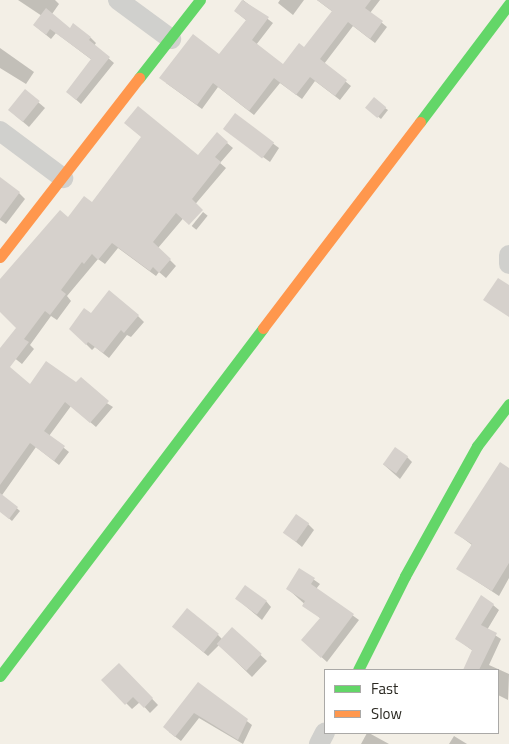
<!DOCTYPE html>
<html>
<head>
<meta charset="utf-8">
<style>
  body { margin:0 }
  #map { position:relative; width:509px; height:744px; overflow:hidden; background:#f3efe6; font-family:"Titillium Web",sans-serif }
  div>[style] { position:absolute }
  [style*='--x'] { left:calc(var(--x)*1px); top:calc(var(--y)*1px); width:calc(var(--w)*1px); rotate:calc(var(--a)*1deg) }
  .shadow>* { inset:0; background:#0003; transform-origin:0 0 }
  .building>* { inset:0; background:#d6d1cc; transform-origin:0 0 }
  .street>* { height:20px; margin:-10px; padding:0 10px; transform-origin:10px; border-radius:10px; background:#d0d0cd }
  .fast>* { height:11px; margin:-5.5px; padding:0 5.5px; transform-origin:5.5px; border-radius:5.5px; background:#63d668 }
  .slow>* { height:11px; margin:-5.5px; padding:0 5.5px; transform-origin:5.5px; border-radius:5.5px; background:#ff974d }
  span { translate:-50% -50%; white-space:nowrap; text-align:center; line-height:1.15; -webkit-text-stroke:5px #fff; paint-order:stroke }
  .legend { position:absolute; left:324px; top:669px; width:175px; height:65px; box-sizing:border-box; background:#fff; border:1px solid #aaa9a7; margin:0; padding:6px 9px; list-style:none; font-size:15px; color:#2b2922 }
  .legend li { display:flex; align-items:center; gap:10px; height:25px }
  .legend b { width:25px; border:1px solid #aaa9a7 }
</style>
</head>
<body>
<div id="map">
  <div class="shadow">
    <div style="clip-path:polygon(18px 0,55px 0,59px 4px,52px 14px,70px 30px,91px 38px,96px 43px,94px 46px,114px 63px,81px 104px,73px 97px,92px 60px,56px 33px,51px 39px,40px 30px,34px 25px,42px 16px)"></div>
    <div style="clip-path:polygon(243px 0,273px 23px,256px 45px,283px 66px,305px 49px,333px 12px,317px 0,380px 0,370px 13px,387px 27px,375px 43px,353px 26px,324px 64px,351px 86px,340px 100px,315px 81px,302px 99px,280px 83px,254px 115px,218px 87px,202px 109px,166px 83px,219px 56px,247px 21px,235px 11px)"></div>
    <div style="clip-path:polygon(280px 0,304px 0,293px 15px,278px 3px)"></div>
    <div style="clip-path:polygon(0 48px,34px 72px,26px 84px,0 68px)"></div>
    <div style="clip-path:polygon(25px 91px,45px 108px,29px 127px,15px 115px)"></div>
    <div style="clip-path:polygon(385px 108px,388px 110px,381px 119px,370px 110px)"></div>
    <div style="clip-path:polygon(235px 115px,279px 148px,270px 162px,231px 134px)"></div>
    <div style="clip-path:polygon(125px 123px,198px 157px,227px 143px,233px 148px,220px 163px,226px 168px,158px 248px,176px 266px,166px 278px,159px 272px,156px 276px,118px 248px,105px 264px,98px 259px,67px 296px,71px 301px,57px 320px,51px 316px,30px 345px,34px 349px,22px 364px,8px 353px,17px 328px,0 310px,0 289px,69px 219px,92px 203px,142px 137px)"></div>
    <div style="clip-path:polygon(0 186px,19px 193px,25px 199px,6px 224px,0 220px)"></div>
    <div style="left:203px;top:212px;width:6px;height:18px;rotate:39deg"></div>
    <div style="clip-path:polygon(91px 314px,138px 316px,144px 322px,131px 337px,127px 335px,109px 358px,95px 347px,92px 350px,71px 329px)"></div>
    <div style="clip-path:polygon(0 365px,31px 385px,76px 384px,113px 407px,96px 427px,71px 406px,49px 436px,69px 452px,59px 465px,36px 447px,0 498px)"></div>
    <div style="clip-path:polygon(407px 457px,412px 462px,400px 479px,383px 464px)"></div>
    <div style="clip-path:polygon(509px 469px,509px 578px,499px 596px,458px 569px,472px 545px,456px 533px)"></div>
    <div style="clip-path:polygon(6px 499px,20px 511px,12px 521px,0 511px)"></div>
    <div style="clip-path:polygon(308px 524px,314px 530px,302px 547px,284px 532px)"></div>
    <div style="clip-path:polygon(300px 570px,320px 584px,316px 589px,359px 620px,327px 662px,308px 645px,321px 619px,288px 589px)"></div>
    <div style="clip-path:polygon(237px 599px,266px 601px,271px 607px,262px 620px)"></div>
    <div style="clip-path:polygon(493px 605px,499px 610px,487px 630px,501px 639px,489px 665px,509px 674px,508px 700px,498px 695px,498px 670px,464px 670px,473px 651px,457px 639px)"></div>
    <div style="clip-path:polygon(232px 629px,267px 661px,252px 677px,219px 645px,208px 656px,179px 632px,218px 635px,223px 640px)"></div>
    <div style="clip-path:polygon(119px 664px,158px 705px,150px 713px,140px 702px,132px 709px,103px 680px)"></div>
    <div style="clip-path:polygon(198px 684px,252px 725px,243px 744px,199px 718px,181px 741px,169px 732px)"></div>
    <div style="clip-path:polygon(367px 733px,369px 733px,389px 744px,361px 744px)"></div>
    <div style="clip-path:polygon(454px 736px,467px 744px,449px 744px)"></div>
  </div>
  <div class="building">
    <div style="clip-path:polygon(242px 0,269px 17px,252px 40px,283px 64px,299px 43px,304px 47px,332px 11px,317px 0,371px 0,365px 8px,383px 21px,370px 39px,348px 22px,320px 59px,347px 80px,335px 96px,310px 77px,296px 95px,274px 78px,249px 111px,213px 83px,197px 105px,159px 78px,193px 34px,219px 54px,246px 20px,234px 11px)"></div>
    <div style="clip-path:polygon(46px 8px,70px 28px,73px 23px,91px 37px,89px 40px,110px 57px,76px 100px,66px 92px,91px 59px,50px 29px,46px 35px,33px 25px)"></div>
    <div style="left:25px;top:89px;width:19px;height:27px;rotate:39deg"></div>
    <div style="left:374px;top:97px;width:16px;height:14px;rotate:40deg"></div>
    <div style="clip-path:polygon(138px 106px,198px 155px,217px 132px,228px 142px,215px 157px,221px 162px,192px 199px,203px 210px,189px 225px,176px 213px,153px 242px,171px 259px,159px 273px,153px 267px,150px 271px,112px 243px,98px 260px,92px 254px,84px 264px,82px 262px,61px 290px,66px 294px,50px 315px,45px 311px,24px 339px,29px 342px,10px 367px,30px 384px,46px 361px,76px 382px,81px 377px,109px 401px,90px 423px,65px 402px,44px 431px,65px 446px,54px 461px,30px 443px,0 485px,0 348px,16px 328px,0 312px,0 279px,60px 210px,68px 217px,84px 196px,92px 202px,141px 137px,124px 123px)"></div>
    <div style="left:235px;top:113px;width:49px;height:20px;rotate:37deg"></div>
    <div style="clip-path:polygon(0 177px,20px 192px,0 219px)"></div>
    <div style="clip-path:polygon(498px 278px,509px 285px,509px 317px,483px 300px)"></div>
    <div style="clip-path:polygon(109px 290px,139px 315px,124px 333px,121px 330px,103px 353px,88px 342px,86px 345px,69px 329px,84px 308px,91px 313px)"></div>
    <div style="left:395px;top:447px;width:16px;height:21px;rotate:35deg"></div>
    <div style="clip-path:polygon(500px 462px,509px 468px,509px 563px,492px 591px,456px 569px,472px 544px,454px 533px)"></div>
    <div style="clip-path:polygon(0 493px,18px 507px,9px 519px,0 512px)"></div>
    <div style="left:296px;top:514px;width:16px;height:23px;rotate:35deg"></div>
    <div style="clip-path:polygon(299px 568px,315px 578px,311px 584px,354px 614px,321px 658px,301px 640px,320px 618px,302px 606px,305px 601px,286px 589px)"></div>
    <div style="left:245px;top:585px;width:27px;height:17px;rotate:36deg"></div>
    <div style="clip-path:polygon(481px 595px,494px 604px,481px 625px,497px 633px,479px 670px,463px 670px,472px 650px,455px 639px)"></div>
    <div style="left:187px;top:608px;width:41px;height:24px;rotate:39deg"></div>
    <div style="left:232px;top:627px;width:40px;height:23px;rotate:42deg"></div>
    <div style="clip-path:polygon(119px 663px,153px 698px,144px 708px,133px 697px,125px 705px,101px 680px)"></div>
    <div style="clip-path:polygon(198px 682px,248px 719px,238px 740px,194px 713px,175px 737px,163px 727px)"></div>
  </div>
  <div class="street">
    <div style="--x:118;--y:0;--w:66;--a:36.3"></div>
    <div style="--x:0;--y:131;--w:79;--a:36.7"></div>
    <div style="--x:509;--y:255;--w:9;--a:90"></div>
    <div style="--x:319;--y:744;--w:13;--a:-63"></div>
  </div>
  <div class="fast">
    <div style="--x:139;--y:78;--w:99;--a:-52"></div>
    <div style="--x:420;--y:122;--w:148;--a:-53"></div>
    <div style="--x:358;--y:670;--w:105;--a:-63.4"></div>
    <div style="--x:405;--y:576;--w:149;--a:-61"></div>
    <div style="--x:477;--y:446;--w:53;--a:-52.7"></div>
    <div style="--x:0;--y:676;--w:436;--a:-52.9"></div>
  </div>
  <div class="slow">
    <div style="--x:0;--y:257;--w:227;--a:-52.2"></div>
    <div style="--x:263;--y:328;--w:259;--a:-52.7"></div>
  </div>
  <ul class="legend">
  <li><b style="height:6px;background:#63d668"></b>Fast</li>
  <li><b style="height:6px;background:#ff974d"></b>Slow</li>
  </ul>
</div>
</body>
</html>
